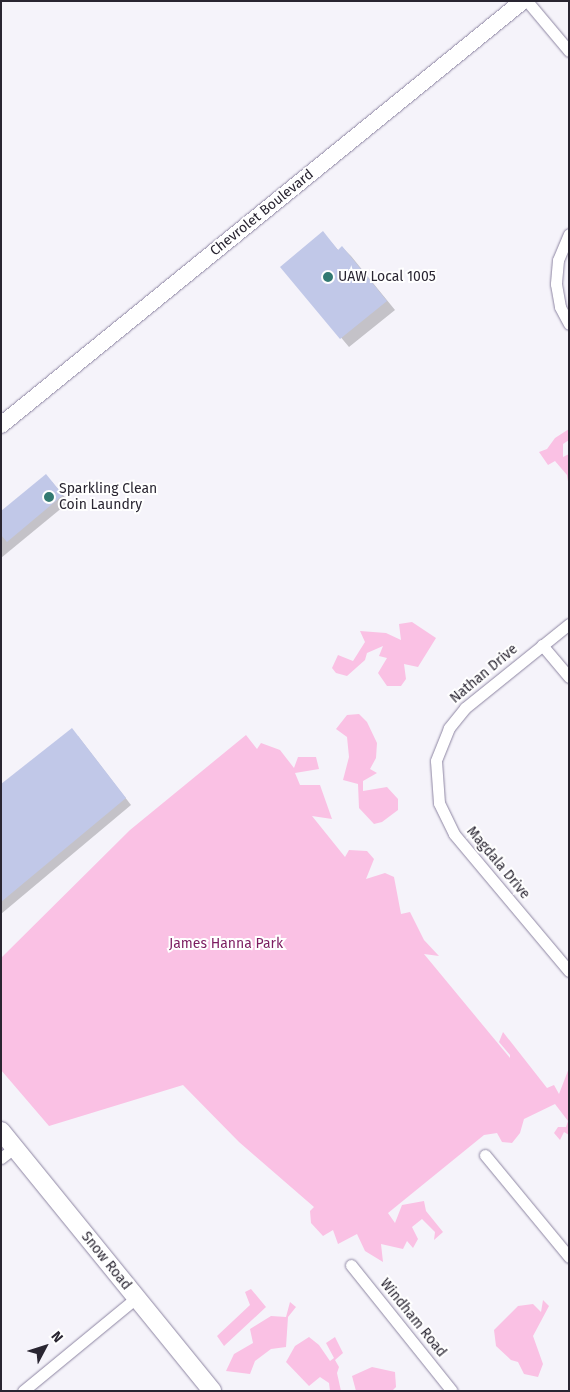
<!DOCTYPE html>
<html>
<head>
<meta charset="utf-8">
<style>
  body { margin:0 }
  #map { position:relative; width:570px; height:1392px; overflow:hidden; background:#f5f3fa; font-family:"Fira Sans",sans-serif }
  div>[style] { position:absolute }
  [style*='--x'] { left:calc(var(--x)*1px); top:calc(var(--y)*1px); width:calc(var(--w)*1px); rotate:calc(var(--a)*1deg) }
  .green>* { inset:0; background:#fac1e4 }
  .shadow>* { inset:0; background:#0003 }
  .building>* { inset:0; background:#c1c8e8 }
  .roads { filter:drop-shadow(0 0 1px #8d85a2) drop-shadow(0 0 1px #8d85a2) }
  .street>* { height:11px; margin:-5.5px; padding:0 5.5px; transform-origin:5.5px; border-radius:5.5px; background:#fff }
  .secondary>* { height:16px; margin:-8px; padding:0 8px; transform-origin:8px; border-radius:8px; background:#fff }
  .primary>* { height:18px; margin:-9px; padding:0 9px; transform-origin:9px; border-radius:9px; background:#fff }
  .dots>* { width:14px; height:14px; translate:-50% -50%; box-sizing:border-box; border:2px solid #fff; border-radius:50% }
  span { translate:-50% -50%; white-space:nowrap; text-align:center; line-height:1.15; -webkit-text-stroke:4px #fff; paint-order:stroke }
  .street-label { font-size:14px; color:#292531 }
  .poi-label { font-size:14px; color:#292531 }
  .left { translate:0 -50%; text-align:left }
  .park-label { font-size:14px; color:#7c1c60 }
  .frame { position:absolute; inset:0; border:2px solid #292531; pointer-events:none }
  .north { position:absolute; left:20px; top:1322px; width:50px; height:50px; -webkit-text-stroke:4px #fff; paint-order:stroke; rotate:50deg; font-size:14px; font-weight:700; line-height:20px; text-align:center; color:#292531 }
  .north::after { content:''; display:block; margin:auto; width:18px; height:22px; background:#292531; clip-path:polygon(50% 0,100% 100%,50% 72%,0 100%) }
</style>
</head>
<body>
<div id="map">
  <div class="green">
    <div style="clip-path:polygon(569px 429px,569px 440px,563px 444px,563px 457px,569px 454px,569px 488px,567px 475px,555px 461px,548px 465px,539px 452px,547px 449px,555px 438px)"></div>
    <div style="clip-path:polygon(412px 622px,436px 638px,418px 667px,404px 664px,406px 679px,401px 686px,387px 686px,378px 673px,387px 658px,379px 656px,383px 646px,367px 653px,365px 660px,347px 676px,336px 673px,332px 668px,338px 655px,353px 661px,365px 642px,360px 631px,386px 633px,401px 640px,399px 624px)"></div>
    <div style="clip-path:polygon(359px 714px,367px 722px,377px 743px,376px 758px,370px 769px,377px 773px,363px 781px,363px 791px,387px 787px,398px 799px,398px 810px,382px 822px,374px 824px,359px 808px,358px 784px,343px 780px,349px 757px,347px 737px,336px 729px,347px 715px)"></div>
    <div style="clip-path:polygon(246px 735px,257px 749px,261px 743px,280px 750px,294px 768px,298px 757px,316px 757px,319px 769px,295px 773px,300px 785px,320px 785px,332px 819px,312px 816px,345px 857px,349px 850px,367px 851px,374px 859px,366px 879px,385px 873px,394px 877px,401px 914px,410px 912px,424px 940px,439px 956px,424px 954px,510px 1058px,510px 1055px,499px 1042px,503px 1032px,547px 1088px,554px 1085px,559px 1094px,569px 1068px,569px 1135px,564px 1132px,560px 1140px,554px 1133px,558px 1127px,566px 1127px,568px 1121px,555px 1104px,524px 1119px,520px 1133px,512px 1143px,502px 1142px,497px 1133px,484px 1135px,388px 1213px,395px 1223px,402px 1205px,424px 1201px,426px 1211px,443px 1232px,434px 1240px,435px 1232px,422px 1219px,412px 1227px,418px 1239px,413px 1248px,407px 1241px,403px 1249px,381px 1244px,383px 1262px,365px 1251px,357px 1234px,338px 1244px,333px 1230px,323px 1236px,311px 1223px,310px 1211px,314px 1207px,239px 1142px,183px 1085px,49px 1126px,1px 1070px,1px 958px,130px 830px)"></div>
    <div style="clip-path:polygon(251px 1289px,266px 1307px,224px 1346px,217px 1336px,250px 1305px,245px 1292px)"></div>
    <div style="clip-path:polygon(543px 1300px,549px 1306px,533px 1336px,543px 1364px,538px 1377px,524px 1374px,518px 1362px,511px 1360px,496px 1346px,494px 1330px,518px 1306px,533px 1304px,541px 1312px)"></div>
    <div style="clip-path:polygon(290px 1302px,296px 1307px,288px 1317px,286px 1347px,271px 1349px,255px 1361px,250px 1374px,226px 1371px,234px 1354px,253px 1343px,250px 1329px,271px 1316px,286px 1317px)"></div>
    <div style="clip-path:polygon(309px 1337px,319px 1345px,330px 1361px,334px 1358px,326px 1343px,335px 1337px,343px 1353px,335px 1360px,339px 1367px,337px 1373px,341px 1391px,330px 1391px,329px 1383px,320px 1377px,309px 1386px,286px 1362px,295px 1346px)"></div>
    <div style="clip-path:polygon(372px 1367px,395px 1372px,396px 1387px,392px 1391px,356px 1391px,352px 1376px)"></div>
  </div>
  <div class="shadow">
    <div style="clip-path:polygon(331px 242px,339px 251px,342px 247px,351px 256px,395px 310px,349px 347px,282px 267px)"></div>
    <div style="clip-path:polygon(52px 482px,69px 502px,1px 558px,1px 513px)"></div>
    <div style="clip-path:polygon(78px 736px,131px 805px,1px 914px,1px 785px)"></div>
  </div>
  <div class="building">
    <div style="clip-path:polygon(323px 231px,338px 250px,342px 246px,387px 301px,340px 339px,280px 267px)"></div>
    <div style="clip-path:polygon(46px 474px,63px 495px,7px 542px,1px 535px,1px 511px)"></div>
    <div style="clip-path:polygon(72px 728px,126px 798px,1px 902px,1px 784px)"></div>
  </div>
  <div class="roads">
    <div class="street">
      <div style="--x:527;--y:1;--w:65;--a:50"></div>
      <div style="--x:569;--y:234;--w:28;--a:113"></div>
      <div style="--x:558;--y:260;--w:24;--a:95"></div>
      <div style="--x:556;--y:284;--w:23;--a:80"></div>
      <div style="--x:560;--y:307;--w:19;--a:62"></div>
      <div style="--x:569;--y:624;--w:134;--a:141.1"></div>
      <div style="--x:465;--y:708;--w:26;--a:129"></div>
      <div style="--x:449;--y:728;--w:35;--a:112"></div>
      <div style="--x:436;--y:761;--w:42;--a:85.9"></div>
      <div style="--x:439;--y:803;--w:34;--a:64"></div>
      <div style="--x:454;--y:834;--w:179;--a:50"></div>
      <div style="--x:542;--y:645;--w:42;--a:49.8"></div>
      <div style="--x:485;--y:1155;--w:132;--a:50.5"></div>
      <div style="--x:1;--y:1158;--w:18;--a:-38"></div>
      <div style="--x:351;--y:1265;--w:161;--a:51.3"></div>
      <div style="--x:23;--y:1391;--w:146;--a:-39.5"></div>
    </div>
    <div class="secondary">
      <div style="--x:1;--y:425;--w:673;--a:-39.09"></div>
    </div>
    <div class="primary">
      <div style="--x:1;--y:1131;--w:335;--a:50.9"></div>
    </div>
  </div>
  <div class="dots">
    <div style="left:328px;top:277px;background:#327971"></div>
    <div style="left:49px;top:497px;background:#327971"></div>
  </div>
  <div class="street-label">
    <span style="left:262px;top:213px;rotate:-39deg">Chevrolet Boulevard</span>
    <span style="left:484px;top:674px;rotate:-40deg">Nathan Drive</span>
    <span style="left:498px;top:863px;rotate:50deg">Magdala Drive</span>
    <span style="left:106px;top:1261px;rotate:51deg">Snow Road</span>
    <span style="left:413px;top:1318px;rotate:51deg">Windham Road</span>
  </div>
  <div class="poi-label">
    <span class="left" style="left:338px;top:277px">UAW Local 1005</span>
    <span class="left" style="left:59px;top:497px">Sparkling Clean<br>Coin Laundry</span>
  </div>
  <div class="park-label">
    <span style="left:226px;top:944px">James Hanna Park</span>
  </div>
  <div class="frame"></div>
  <div class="north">N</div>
</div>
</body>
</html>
